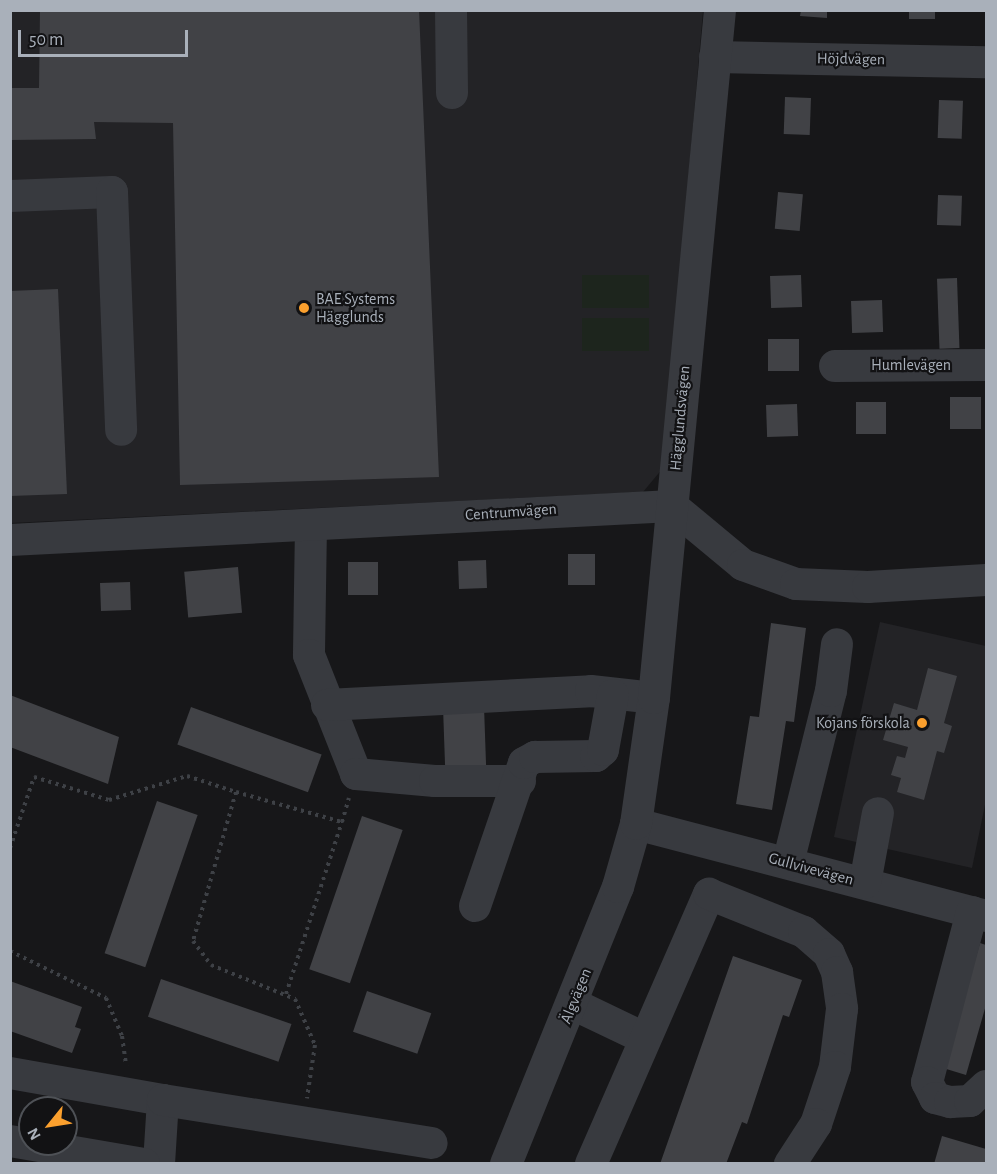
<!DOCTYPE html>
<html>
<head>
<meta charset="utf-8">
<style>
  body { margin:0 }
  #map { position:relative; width:997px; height:1174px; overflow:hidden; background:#171719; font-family:"Alegreya Sans",sans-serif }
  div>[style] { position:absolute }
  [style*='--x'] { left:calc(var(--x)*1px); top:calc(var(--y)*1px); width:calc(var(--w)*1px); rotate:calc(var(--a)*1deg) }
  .built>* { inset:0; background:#232326 }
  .green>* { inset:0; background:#1d251d; transform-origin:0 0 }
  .building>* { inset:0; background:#414246; transform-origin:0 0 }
  .path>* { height:4px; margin-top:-2px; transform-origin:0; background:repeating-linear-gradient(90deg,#3e4146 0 3px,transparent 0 7.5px) }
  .minor>* { height:32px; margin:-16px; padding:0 16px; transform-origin:16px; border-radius:16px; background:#383a3f }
  .dots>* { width:16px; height:16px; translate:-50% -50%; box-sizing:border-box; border:3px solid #121214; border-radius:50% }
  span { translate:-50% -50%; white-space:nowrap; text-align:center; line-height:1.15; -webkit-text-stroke:4.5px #121214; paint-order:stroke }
  .street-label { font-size:16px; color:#a9b0ba }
  .poi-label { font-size:16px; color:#a9b0ba }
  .left { translate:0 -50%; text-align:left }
  .right { translate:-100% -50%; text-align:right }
  .frame { position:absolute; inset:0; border:12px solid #a9b0ba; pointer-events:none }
  .north { position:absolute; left:18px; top:1096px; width:60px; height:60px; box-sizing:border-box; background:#121214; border:2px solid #4e5156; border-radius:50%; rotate:240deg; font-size:16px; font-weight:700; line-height:24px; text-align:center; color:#a9b0ba }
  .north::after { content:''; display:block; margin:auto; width:21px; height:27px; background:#fba02e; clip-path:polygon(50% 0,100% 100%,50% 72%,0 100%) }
  .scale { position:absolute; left:18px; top:30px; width:170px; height:27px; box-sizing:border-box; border:3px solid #a9b0ba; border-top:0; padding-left:8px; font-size:18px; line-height:21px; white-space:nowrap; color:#a9b0ba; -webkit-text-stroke:4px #121214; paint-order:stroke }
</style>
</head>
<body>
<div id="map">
  <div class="built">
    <div style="clip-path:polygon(11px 11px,703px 11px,663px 468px,643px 492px,11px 523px)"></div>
    <div style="clip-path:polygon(880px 622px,986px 646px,986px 800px,972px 868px,834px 837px)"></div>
  </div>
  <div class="green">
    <div style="left:582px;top:275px;width:67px;height:33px"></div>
    <div style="left:582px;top:318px;width:67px;height:33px"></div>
  </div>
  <div class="building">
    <div style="clip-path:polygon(40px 10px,419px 10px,439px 477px,180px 485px,173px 123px,94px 122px,96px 139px,10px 140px,10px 88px,39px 88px)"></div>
    <div style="clip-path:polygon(801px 10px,827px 10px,827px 18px,800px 16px)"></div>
    <div style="left:909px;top:10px;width:26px;height:9px"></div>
    <div style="left:785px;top:97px;width:26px;height:37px;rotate:2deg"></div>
    <div style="left:939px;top:100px;width:24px;height:38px;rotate:2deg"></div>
    <div style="left:778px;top:192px;width:25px;height:37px;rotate:5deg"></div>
    <div style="left:938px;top:195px;width:24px;height:30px;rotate:2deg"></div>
    <div style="left:801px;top:275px;width:32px;height:31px;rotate:88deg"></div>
    <div style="left:957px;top:278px;width:70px;height:20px;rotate:88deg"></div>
    <div style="clip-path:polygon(58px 289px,67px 494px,10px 496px,10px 291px)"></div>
    <div style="left:882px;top:300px;width:32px;height:31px;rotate:88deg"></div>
    <div style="left:768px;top:339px;width:31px;height:32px"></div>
    <div style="left:981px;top:397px;width:32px;height:31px;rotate:90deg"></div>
    <div style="left:856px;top:402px;width:30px;height:32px"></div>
    <div style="left:797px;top:404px;width:32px;height:31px;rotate:88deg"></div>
    <div style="left:568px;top:554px;width:27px;height:31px"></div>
    <div style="left:486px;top:560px;width:28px;height:28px;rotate:88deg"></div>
    <div style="left:348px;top:562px;width:30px;height:33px"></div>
    <div style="left:238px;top:567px;width:46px;height:54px;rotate:85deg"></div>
    <div style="left:130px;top:582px;width:28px;height:30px;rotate:88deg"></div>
    <div style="clip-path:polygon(771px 623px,806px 628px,794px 722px,786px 721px,772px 810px,736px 804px,750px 716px,759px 717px)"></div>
    <div style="clip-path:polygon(928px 668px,957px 676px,944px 723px,952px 726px,944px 753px,937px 751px,924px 800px,897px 792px,901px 778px,891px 775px,897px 756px,905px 758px,908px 747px,883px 740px,894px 703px,917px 710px)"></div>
    <div style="clip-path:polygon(10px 695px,119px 737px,108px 784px,10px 747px)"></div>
    <div style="left:484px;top:706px;width:64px;height:41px;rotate:88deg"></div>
    <div style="left:191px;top:707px;width:139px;height:40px;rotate:20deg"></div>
    <div style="left:157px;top:801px;width:43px;height:161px;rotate:19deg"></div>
    <div style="left:362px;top:816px;width:43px;height:162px;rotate:19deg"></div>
    <div style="clip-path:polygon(980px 943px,986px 945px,986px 1005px,966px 1075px,943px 1068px)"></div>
    <div style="clip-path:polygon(733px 956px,802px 980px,789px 1017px,783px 1015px,747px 1124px,742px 1122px,726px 1164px,660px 1164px)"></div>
    <div style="left:161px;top:979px;width:138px;height:40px;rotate:19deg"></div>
    <div style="clip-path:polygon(10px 981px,82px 1007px,75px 1027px,81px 1029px,72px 1053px,10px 1031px)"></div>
    <div style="left:367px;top:991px;width:68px;height:43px;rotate:19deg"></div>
    <div style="clip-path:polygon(942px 1136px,986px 1149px,986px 1164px,934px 1164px)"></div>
  </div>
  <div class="path">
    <div style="--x:236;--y:792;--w:110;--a:15.8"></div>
    <div style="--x:342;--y:822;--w:25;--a:-74"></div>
    <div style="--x:10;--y:848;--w:75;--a:-71.3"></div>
    <div style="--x:34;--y:777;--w:78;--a:17"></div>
    <div style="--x:109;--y:800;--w:82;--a:-17.1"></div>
    <div style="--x:187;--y:776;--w:52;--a:18.1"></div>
    <div style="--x:236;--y:792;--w:155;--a:106.1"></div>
    <div style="--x:193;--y:941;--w:30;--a:53"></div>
    <div style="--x:211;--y:965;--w:91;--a:22"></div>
    <div style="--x:295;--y:999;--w:50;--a:66.5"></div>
    <div style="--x:315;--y:1045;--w:54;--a:98.6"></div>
    <div style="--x:10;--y:951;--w:107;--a:26.1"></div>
    <div style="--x:106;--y:998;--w:41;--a:67.2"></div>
    <div style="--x:122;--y:1036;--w:30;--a:82"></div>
    <div style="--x:286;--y:994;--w:181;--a:-72"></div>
  </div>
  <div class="minor">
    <div style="--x:451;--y:10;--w:83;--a:89.3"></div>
    <div style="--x:715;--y:57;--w:271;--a:1.1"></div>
    <div style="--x:10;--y:196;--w:102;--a:-2.2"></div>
    <div style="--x:112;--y:192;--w:238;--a:87.8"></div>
    <div style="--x:835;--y:366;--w:151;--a:-0.4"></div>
    <div style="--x:311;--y:525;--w:130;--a:90.9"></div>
    <div style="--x:309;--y:655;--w:128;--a:68.4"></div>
    <div style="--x:356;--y:774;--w:79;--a:5.1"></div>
    <div style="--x:435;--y:781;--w:85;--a:0"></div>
    <div style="--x:10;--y:540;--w:663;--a:-2.94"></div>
    <div style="--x:672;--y:506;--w:92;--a:39.7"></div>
    <div style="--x:743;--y:565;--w:56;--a:19.7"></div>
    <div style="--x:796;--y:584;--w:72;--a:2.4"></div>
    <div style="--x:868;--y:587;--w:118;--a:-3.4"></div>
    <div style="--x:327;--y:705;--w:264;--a:-3"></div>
    <div style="--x:591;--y:691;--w:63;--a:6.3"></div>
    <div style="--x:636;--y:824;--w:362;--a:14.7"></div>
    <div style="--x:788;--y:863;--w:177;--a:-76"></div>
    <div style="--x:831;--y:691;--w:47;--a:-82.7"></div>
    <div style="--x:865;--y:883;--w:71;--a:-79.5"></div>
    <div style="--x:475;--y:906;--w:151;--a:-71.1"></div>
    <div style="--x:524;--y:763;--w:13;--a:-29"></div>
    <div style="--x:535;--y:757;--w:61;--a:-0.9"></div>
    <div style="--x:596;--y:756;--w:9;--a:-41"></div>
    <div style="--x:603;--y:750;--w:56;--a:-79.7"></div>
    <div style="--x:972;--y:912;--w:176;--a:104.8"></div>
    <div style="--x:927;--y:1082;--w:18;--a:63"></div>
    <div style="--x:935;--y:1098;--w:16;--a:15"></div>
    <div style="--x:950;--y:1102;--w:20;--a:-3"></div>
    <div style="--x:970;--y:1101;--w:22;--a:-43"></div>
    <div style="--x:573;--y:1004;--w:79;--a:25.6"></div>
    <div style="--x:10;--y:1073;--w:155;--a:10"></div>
    <div style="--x:163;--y:1100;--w:64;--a:93.6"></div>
    <div style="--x:163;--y:1100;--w:272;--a:9.1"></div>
    <div style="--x:10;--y:1141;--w:136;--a:9.7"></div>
    <div style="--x:506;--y:1164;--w:299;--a:-68"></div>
    <div style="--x:618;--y:887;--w:66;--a:-74.1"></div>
    <div style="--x:636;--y:824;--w:127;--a:-81.9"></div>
    <div style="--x:654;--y:698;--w:691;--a:-84.52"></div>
    <div style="--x:591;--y:1164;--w:295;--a:-66.4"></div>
    <div style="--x:709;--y:894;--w:102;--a:21.8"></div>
    <div style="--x:804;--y:932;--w:33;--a:41"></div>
    <div style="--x:829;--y:954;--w:20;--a:66"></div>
    <div style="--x:837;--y:972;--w:37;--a:82"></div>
    <div style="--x:842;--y:1009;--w:58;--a:96.9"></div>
    <div style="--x:835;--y:1067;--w:60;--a:108.4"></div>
    <div style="--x:816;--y:1124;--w:48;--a:123"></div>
  </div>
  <div class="dots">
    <div style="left:304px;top:308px;background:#fba02e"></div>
    <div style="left:922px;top:723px;background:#fba02e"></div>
  </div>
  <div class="street-label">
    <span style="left:851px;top:59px;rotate:1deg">Höjdvägen</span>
    <span style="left:911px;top:365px">Humlevägen</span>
    <span style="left:680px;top:418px;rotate:-85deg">Hägglundsvägen</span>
    <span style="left:511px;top:512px;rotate:-4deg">Centrumvägen</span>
    <span style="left:811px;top:869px;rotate:15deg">Gullvivevägen</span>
    <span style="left:576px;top:996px;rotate:-68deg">Älgvägen</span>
  </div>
  <div class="poi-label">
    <span class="left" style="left:316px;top:308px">BAE Systems<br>Hägglunds</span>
    <span class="right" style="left:910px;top:723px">Kojans förskola</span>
  </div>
  <div class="frame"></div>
  <div class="north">N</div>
  <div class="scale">50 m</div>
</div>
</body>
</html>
